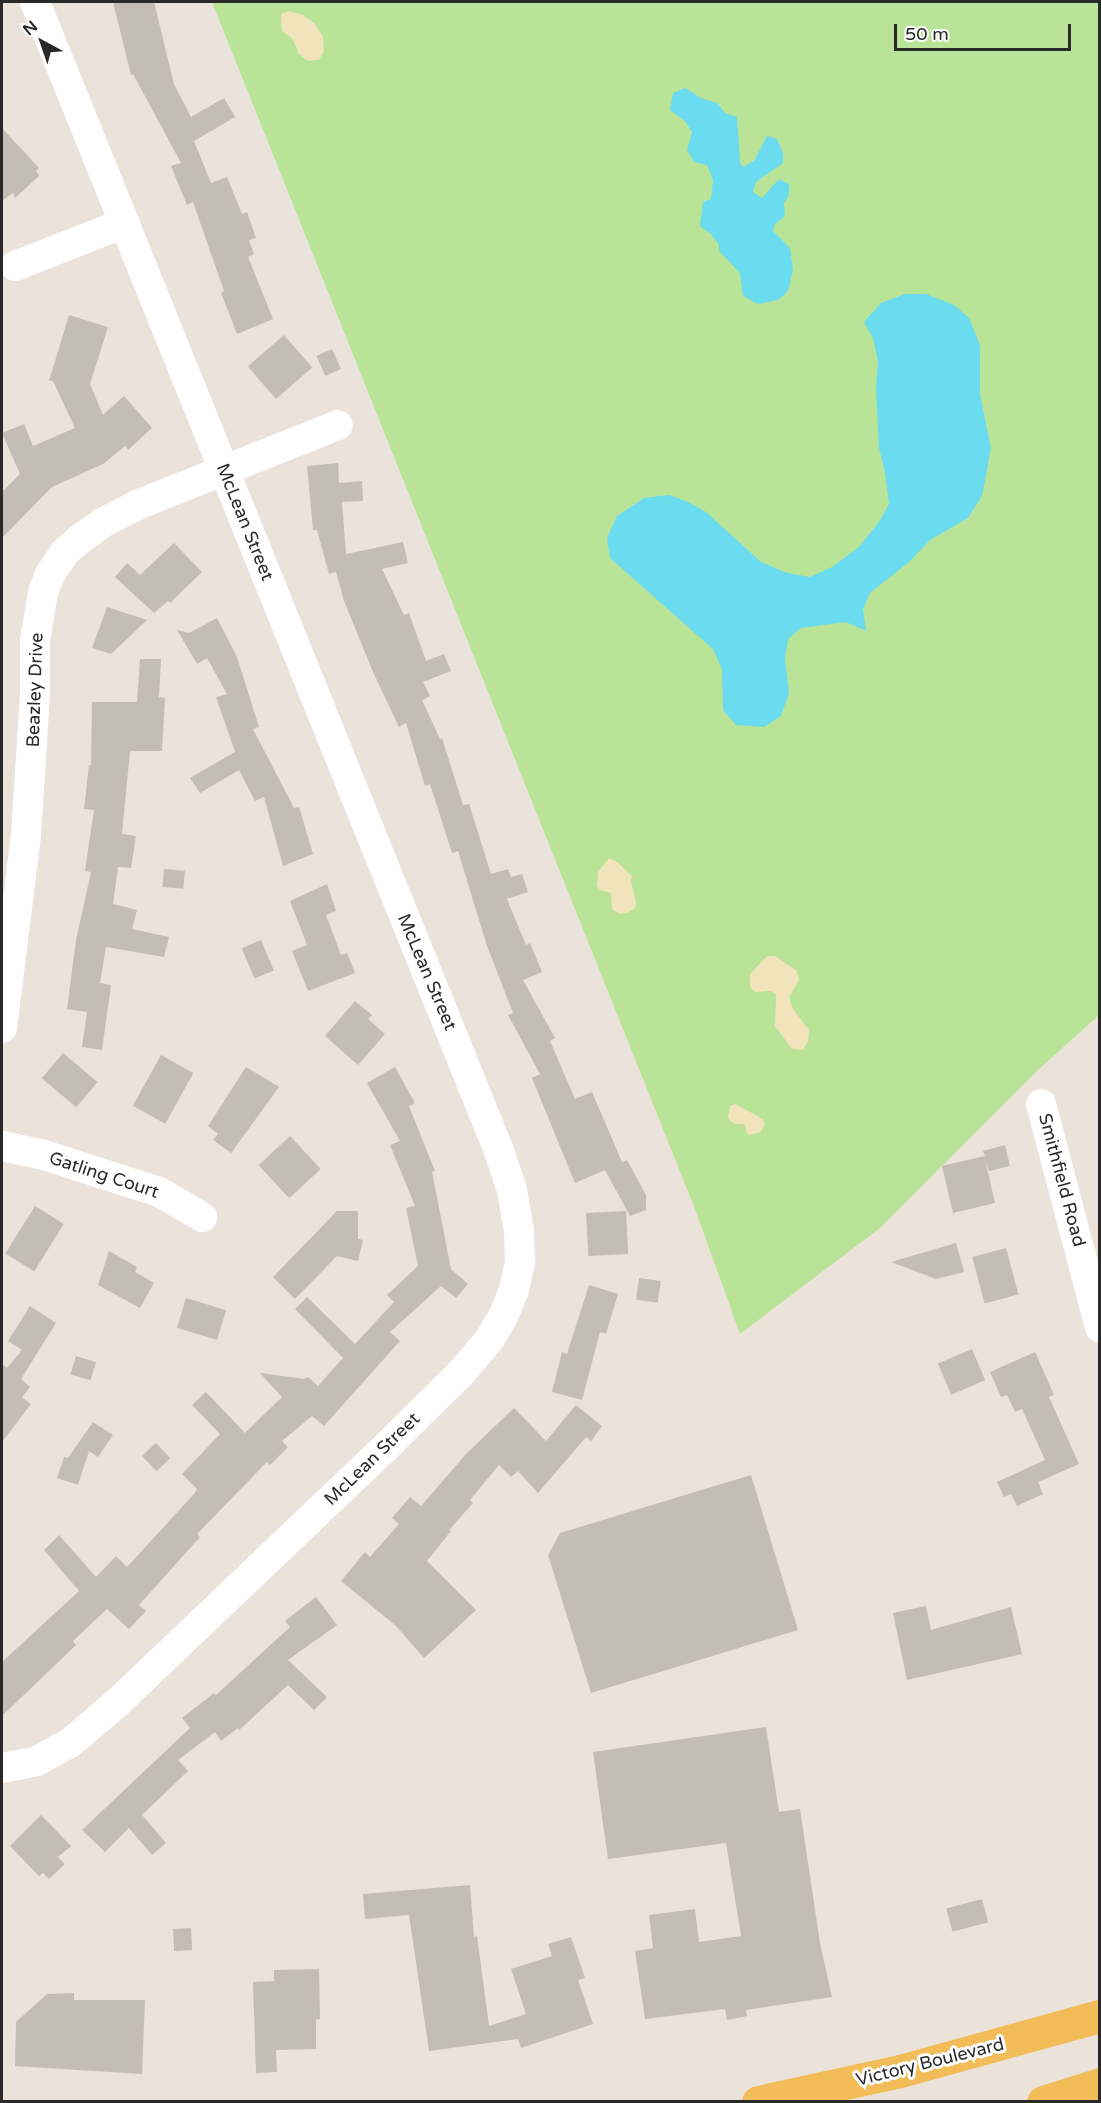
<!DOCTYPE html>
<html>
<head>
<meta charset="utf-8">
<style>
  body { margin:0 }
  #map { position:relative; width:1101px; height:2103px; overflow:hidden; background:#ebe2da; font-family:"Varela Round",sans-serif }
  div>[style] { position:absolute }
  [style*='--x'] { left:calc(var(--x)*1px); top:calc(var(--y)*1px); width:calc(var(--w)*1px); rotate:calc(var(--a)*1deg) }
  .green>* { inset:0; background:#b9e396 }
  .sand>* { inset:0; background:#f1e3bc }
  .water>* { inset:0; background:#6bdbf0 }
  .building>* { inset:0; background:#c4bdb6; transform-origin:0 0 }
  .minor>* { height:30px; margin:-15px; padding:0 15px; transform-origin:15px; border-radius:15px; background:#fff }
  .major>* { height:33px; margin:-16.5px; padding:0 16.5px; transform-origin:16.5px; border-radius:16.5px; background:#f2bd59 }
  span { translate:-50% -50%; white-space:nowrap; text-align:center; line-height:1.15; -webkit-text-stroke:6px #fff; paint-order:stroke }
  .street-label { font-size:18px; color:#292929 }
  .frame { position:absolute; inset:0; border:3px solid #292929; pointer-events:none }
  .north { position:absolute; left:12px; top:12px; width:60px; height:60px; -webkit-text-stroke:4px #fff; paint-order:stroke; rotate:320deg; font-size:16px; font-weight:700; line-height:24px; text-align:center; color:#292929 }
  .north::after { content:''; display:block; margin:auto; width:21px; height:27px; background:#292929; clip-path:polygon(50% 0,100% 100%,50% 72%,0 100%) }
  .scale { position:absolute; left:894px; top:24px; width:177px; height:27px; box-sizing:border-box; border:3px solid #292929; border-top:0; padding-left:8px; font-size:18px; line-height:21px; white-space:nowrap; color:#292929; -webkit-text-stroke:4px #fff; paint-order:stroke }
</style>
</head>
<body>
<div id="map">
  <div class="green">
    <div style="clip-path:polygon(212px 2px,1099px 2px,1099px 1015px,1038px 1070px,880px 1228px,740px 1334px,695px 1209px)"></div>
  </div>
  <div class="sand">
    <div style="clip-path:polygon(289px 11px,303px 15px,315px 24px,323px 37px,324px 51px,319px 60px,308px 61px,299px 54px,292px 38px,282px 31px,281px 14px)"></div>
    <div style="clip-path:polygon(609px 858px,617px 862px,632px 876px,631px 881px,636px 902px,635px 908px,628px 913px,620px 914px,612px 909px,611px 893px,600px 890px,597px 886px,598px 872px)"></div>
    <div style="clip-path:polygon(767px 956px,775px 956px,797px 971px,799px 980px,789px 997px,793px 1009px,809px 1030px,808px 1041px,803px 1050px,792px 1049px,775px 1026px,776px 994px,770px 991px,755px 992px,750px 987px,750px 974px)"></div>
    <div style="clip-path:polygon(735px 1104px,763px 1119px,765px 1124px,761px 1132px,748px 1135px,744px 1124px,734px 1124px,728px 1118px,730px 1106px)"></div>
  </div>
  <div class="water">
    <div style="clip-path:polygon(685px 88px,701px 98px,717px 103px,725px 113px,737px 117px,740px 163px,743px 167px,754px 161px,767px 136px,777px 139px,783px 153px,783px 163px,756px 182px,753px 192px,762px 198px,779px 179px,789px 184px,789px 195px,784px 203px,785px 216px,774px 225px,773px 231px,790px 248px,793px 270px,788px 291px,778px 300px,758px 304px,743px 296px,740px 273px,719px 251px,719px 245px,711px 234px,700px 226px,703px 202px,711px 199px,713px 180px,707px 165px,694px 162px,687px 150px,692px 132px,685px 121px,670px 110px,673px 93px)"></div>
    <div style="clip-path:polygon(905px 294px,926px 294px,954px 305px,969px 318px,980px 345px,980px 394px,991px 448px,982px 496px,968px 518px,930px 540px,909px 562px,870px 593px,863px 609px,866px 631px,846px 622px,801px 628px,788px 639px,785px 658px,789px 693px,781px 716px,764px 727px,736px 725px,723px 710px,722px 669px,713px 649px,610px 558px,607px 538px,617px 516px,644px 498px,669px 495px,688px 502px,706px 512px,761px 562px,787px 573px,810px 577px,832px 567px,859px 547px,879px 522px,889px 504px,885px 472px,879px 448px,876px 388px,878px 361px,873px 338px,864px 322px,881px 303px)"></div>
  </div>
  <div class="building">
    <div style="clip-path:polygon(113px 2px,154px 2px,174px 84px,191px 117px,224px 98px,235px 117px,194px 141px,211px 183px,227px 177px,242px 214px,247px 212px,256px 238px,249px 240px,254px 254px,248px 257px,273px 319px,237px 334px,221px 293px,224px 291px,193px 202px,187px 205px,171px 166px,181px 163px,133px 74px,131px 75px)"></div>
    <div style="clip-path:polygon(2px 128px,39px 168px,36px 171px,39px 176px,15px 198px,13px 193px,2px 201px)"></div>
    <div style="clip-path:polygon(69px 315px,108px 327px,90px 384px,103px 415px,124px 396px,152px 428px,128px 450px,125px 446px,103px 464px,52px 487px,2px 538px,2px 492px,20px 474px,2px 433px,24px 424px,33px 446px,75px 428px,53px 381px,49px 381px)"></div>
    <div style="left:284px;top:335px;width:43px;height:48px;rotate:49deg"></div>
    <div style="left:332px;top:349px;width:22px;height:17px;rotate:66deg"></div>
    <div style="clip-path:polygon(338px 463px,339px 483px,362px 481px,363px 501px,342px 502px,346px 554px,403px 542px,408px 563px,382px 569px,404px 615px,409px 613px,426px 661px,444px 654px,451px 671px,423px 682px,430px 696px,422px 700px,440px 739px,442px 738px,463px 805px,469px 804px,491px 874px,508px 869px,511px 877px,522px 874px,528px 892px,507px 899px,526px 945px,530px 943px,542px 972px,523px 980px,555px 1038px,550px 1041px,575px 1099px,592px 1092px,622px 1162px,627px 1160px,646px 1195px,646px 1210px,630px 1216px,605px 1170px,575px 1183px,532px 1078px,540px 1074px,508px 1015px,513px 1013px,487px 946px,458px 851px,452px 853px,430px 784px,425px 786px,406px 723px,399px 727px,373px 672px,344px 601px,336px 572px,329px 574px,317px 530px,313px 530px,307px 466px)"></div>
    <div style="clip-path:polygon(174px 543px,202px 572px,170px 603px,168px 601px,154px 613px,115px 577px,127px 563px,140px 575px)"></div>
    <div style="clip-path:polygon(107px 607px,147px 620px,111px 654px,92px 648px)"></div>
    <div style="clip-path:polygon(217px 618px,237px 657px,259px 727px,253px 729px,294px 808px,299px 807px,313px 854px,283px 866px,264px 797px,255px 801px,239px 770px,200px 793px,190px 778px,235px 752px,216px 697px,227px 694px,207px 658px,197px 664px,177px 630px,189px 633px)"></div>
    <div style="clip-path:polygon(140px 659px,161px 659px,159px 697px,165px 698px,162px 751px,130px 751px,122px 834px,136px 836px,131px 868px,118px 867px,113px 904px,137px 910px,132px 929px,169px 937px,164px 957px,106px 947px,100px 983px,111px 985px,102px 1050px,82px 1047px,87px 1012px,67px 1009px,76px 940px,91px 872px,85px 871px,94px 810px,84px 809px,89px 765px,91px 765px,92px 702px,137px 702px)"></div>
    <div style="left:164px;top:869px;width:21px;height:18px;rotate:5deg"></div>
    <div style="clip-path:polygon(327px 884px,336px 911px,326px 915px,341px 955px,347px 953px,355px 973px,308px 991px,292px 951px,307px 945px,290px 901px)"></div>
    <div style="left:261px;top:940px;width:33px;height:21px;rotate:67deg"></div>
    <div style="clip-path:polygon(355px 1001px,372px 1015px,368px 1019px,385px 1034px,358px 1065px,325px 1036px)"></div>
    <div style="left:63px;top:1053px;width:45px;height:33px;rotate:40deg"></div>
    <div style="left:161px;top:1055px;width:37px;height:58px;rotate:29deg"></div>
    <div style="clip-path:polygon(246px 1067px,279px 1087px,231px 1153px,213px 1140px,218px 1134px,208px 1126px)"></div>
    <div style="clip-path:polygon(395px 1067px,415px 1103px,409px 1106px,435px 1171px,432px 1172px,451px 1269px,468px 1284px,456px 1298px,441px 1286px,390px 1332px,400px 1341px,324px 1426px,312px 1416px,282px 1441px,288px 1447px,270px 1465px,267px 1462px,197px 1534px,200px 1537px,139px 1605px,146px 1611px,129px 1629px,107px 1609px,73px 1641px,76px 1645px,2px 1716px,2px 1662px,79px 1591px,44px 1550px,59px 1535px,96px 1577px,116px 1556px,127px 1567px,194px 1494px,197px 1489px,182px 1474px,220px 1434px,192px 1405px,206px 1392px,245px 1433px,282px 1397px,260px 1373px,305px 1379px,308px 1377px,318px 1386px,343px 1358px,295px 1309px,307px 1297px,355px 1344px,394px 1302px,387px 1295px,418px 1266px,406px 1208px,415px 1206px,390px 1145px,400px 1141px,367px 1083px)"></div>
    <div style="left:290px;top:1136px;width:45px;height:43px;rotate:47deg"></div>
    <div style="clip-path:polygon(1005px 1145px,1010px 1166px,989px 1171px,985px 1159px,995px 1203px,953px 1213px,942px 1166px,985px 1156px,983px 1151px)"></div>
    <div style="left:35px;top:1206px;width:34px;height:56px;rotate:32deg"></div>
    <div style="clip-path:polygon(337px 1211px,358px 1211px,358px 1239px,363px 1240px,358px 1261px,337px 1256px,295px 1299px,273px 1277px)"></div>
    <div style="left:626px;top:1211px;width:43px;height:40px;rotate:87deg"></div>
    <div style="clip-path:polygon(956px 1243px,964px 1272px,936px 1279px,891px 1262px)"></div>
    <div style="left:1006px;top:1248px;width:48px;height:35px;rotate:75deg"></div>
    <div style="clip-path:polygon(109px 1251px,137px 1267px,135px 1272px,154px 1283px,140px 1308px,98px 1285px)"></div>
    <div style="left:639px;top:1278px;width:22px;height:22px;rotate:8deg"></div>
    <div style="clip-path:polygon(589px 1285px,618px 1294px,606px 1334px,600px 1332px,582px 1400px,552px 1392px,562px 1352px,567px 1354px)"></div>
    <div style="left:186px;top:1298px;width:42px;height:31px;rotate:17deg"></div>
    <div style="clip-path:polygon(30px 1306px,56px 1323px,21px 1379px,30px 1387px,22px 1397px,31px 1404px,2px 1442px,2px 1364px,7px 1368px,22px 1350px,8px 1341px)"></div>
    <div style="left:972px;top:1349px;width:34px;height:37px;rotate:67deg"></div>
    <div style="clip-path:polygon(1035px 1352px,1054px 1395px,1049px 1397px,1079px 1464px,1038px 1482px,1043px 1494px,1017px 1506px,1011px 1494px,1004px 1497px,997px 1482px,1045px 1460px,1022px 1409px,1015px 1412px,1007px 1395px,1001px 1397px,990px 1372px)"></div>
    <div style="left:76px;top:1356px;width:21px;height:19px;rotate:17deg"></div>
    <div style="clip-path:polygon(576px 1405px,602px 1426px,591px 1441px,586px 1437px,538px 1493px,518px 1471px,511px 1477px,499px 1465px,470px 1500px,473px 1503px,449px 1530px,451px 1531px,427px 1561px,476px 1610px,424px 1658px,396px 1626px,341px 1581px,365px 1552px,370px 1557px,399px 1524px,392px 1518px,410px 1497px,421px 1506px,467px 1453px,514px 1408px,546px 1441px)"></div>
    <div style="clip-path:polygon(93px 1422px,113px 1435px,98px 1457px,89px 1451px,78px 1485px,57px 1478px,64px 1457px,68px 1458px)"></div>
    <div style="left:156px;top:1443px;width:21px;height:19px;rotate:47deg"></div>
    <div style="clip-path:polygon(751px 1475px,798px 1630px,591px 1693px,548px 1555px,560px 1533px)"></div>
    <div style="clip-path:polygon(316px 1597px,337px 1625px,288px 1660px,327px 1697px,314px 1710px,288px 1685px,239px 1730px,238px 1728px,221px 1741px,215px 1732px,178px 1760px,188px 1771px,142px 1815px,166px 1843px,152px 1855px,129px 1828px,105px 1852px,82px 1830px,190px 1728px,182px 1718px,214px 1693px,216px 1695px,290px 1627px,285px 1621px)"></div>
    <div style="clip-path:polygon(926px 1606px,931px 1630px,1011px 1607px,1022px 1654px,907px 1680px,893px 1613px)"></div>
    <div style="clip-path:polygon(766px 1727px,779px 1812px,800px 1809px,820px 1943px,832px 1997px,746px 2010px,747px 2016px,727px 2020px,725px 2009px,645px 2019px,635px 1951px,653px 1948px,649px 1915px,695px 1909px,699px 1942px,741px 1936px,726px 1843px,608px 1859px,593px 1752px)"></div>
    <div style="clip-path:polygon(41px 1815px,71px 1846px,58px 1857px,65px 1864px,49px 1879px,43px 1873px,39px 1876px,10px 1846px)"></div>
    <div style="clip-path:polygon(470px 1885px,474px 1937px,477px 1936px,489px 2026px,526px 2014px,511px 1969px,552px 1956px,548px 1944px,571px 1937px,585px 1978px,578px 1980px,593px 2024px,521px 2048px,518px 2039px,429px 2051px,409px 1915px,365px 1919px,363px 1894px)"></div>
    <div style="left:982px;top:1899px;width:24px;height:37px;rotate:75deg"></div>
    <div style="left:191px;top:1928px;width:22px;height:18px;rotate:87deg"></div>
    <div style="clip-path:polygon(319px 1969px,320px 2019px,316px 2019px,316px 2049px,276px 2050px,277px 2072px,256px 2073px,253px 1982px,274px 1981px,274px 1970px)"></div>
    <div style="clip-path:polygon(74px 1993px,74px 2000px,145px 2000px,142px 2074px,15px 2066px,16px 2022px,47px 1994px)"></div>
  </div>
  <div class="minor">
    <div style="--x:15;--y:266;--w:118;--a:-21.4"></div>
    <div style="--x:2;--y:1028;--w:195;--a:-82.9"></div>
    <div style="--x:26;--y:834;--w:138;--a:-86.3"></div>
    <div style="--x:35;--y:696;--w:55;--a:-90"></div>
    <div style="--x:35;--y:641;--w:50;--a:-80.7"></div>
    <div style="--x:43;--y:592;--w:19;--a:-69"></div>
    <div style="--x:50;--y:574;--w:25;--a:-56"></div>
    <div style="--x:64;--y:553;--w:20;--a:-41"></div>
    <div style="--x:79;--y:540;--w:31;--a:-36"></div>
    <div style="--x:104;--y:522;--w:37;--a:-27"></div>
    <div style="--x:137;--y:505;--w:216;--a:-21.7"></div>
    <div style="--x:1041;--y:1104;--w:231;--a:75.2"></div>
    <div style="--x:2;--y:1146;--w:43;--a:12.1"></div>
    <div style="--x:44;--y:1155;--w:121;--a:17.8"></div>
    <div style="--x:159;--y:1192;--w:50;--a:30.2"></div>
    <div style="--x:2;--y:1768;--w:36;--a:-11"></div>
    <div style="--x:37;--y:1761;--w:38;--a:-29"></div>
    <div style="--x:70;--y:1743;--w:62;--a:-40.4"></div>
    <div style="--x:117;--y:1703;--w:377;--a:-43.6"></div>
    <div style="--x:390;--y:1443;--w:101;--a:-44.6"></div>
    <div style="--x:462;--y:1372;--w:42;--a:-49.8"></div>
    <div style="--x:489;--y:1340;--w:27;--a:-59"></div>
    <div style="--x:503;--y:1317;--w:29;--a:-68"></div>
    <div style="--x:514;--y:1290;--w:30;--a:-78"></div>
    <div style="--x:520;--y:1261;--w:30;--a:-92"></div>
    <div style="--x:519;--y:1231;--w:42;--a:-99.7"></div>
    <div style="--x:512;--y:1190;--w:41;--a:-108.4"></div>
    <div style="--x:499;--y:1151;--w:1239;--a:-111.99"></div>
  </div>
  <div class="major">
    <div style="--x:758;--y:2102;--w:145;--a:-12.3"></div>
    <div style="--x:900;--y:2071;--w:207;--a:-15.4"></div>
    <div style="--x:1043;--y:2102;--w:60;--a:-17.5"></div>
  </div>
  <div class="street-label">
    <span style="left:245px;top:522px;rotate:68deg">McLean Street</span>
    <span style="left:35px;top:690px;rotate:-88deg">Beazley Drive</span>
    <span style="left:427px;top:972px;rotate:67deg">McLean Street</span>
    <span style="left:104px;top:1175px;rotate:18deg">Gatling Court</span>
    <span style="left:1062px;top:1180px;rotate:75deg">Smithfield Road</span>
    <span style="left:372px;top:1459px;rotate:-44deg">McLean Street</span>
    <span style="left:930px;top:2062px;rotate:-14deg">Victory Boulevard</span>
  </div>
  <div class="frame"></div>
  <div class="north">N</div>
  <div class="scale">50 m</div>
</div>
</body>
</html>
